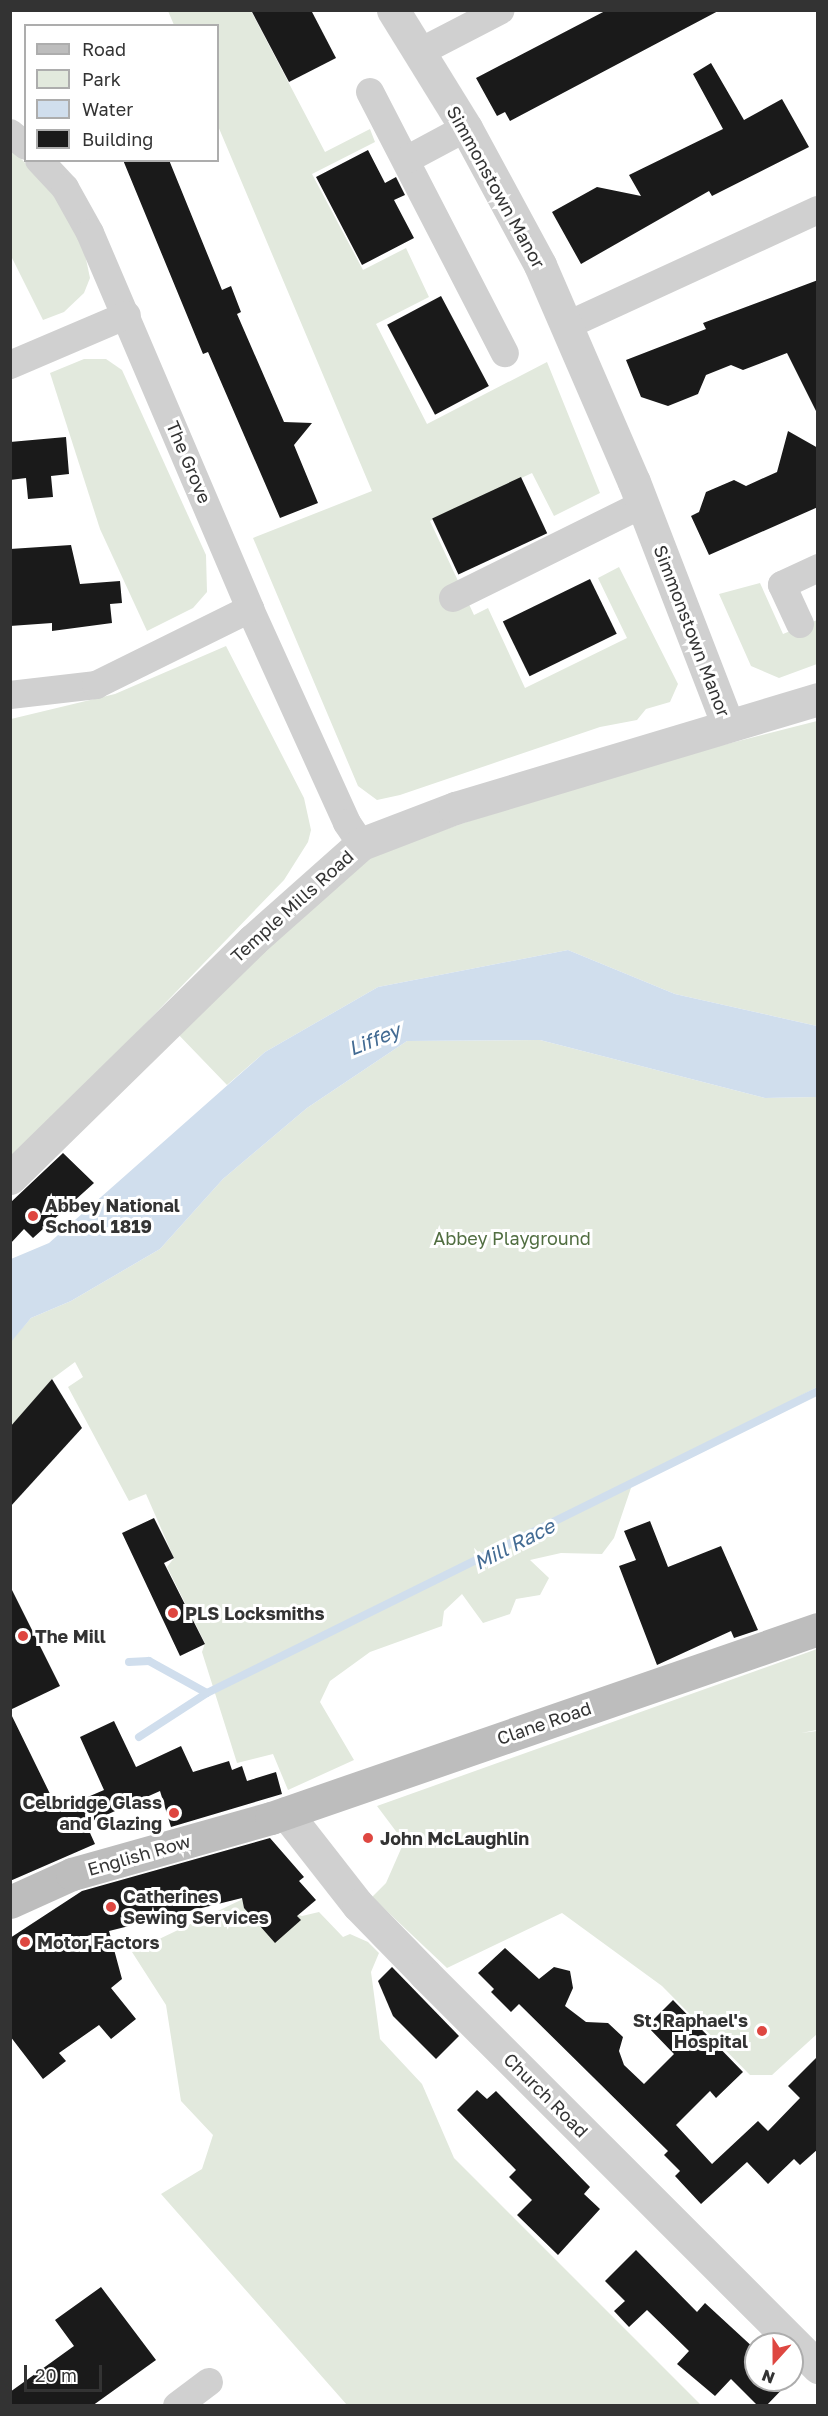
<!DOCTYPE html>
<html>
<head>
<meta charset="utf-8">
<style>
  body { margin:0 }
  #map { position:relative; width:828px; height:2416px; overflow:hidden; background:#fff; font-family:"Golos Text",sans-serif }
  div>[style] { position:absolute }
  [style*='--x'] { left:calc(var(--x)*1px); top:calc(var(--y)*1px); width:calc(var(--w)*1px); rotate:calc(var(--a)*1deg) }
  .green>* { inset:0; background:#e2e9dd }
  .water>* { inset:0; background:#d0deed }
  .stream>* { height:8px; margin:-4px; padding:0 4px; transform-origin:4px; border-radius:4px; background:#d0deed }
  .building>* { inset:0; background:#1a1a1a; transform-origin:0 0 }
  .minor>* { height:28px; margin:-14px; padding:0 14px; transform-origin:14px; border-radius:14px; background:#d0d0d0 }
  .tertiary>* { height:33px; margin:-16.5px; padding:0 16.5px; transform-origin:16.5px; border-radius:16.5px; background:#d0d0d0 }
  .secondary>* { height:33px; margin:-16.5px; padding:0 16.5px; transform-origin:16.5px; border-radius:16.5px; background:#bdbdbd }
  .dots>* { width:16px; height:16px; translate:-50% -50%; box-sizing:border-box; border:3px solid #fff; border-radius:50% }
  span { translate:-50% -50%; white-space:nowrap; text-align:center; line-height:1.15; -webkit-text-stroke:6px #fff; paint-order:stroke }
  .street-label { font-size:18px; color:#333 }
  .poi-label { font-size:18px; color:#333; font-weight:700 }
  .left { translate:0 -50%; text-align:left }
  .right { translate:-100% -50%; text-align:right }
  .park-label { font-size:18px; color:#516e41 }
  .water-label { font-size:20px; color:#436b93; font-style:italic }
  .frame { position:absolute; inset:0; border:12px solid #333; pointer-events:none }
  .legend { position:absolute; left:24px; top:24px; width:195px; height:138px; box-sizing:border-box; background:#fff; border:2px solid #adadad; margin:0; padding:8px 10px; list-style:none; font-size:18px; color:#333 }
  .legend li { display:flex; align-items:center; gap:12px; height:30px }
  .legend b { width:30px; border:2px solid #adadad }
  .north { position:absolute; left:744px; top:2332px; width:60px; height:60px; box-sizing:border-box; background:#fff; border:2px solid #adadad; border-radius:50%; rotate:201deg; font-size:16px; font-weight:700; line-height:24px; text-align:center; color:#333 }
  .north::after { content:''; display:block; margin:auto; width:21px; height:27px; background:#de4741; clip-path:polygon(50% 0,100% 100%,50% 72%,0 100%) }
  .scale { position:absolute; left:24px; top:2365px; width:78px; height:27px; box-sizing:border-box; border:3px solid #333; border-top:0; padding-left:8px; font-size:18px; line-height:21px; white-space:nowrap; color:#333; -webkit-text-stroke:4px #fff; paint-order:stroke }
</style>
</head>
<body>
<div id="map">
  <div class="green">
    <div style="clip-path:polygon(168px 11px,251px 11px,325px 152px,370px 129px,375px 142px,312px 174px,363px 270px,406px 248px,429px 297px,376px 324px,427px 424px,547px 362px,600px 493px,554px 516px,532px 473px,430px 521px,474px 615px,488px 608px,525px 688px,627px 638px,598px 578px,619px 567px,678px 684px,670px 702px,646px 709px,637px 720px,600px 727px,400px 795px,377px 800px,358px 786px,253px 538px,372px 491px,218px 126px,218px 26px,174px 25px)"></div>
    <div style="clip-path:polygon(10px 148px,63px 200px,82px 240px,90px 278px,84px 293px,64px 312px,43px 320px,11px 256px)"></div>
    <div style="clip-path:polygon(84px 359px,106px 359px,122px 370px,206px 555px,207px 592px,193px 608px,147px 631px,100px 529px,50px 373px)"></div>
    <div style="clip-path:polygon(760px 583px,783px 634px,817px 620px,817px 664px,779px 678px,751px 666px,719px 594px)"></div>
    <div style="clip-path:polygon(226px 646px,304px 798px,311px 830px,308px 842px,284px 880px,11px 1163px,11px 719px,115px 694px)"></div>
    <div style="clip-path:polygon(817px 721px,817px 1026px,675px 994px,568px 950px,378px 987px,265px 1052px,227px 1085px,174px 1030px,367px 857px,586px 780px)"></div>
    <div style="clip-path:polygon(540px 1040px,765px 1098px,817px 1097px,817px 1387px,632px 1485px,614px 1538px,602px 1554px,561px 1553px,530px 1560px,549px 1578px,540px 1595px,516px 1599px,510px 1614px,483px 1623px,462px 1594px,444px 1611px,442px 1626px,370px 1652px,330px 1681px,320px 1702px,354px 1760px,288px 1790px,273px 1754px,237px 1763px,202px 1652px,205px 1643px,167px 1567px,174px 1558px,146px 1494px,129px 1501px,68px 1387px,83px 1377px,75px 1362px,52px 1379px,11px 1427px,10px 1342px,31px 1318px,71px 1301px,160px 1249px,223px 1179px,307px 1108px,407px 1041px)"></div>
    <div style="clip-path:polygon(817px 1649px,817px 1730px,801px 1733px,817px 1731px,817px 2034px,772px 2075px,750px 2075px,662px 1986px,562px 1913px,447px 1968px,372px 1897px,386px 1883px,404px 1842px,377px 1806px)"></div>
    <div style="clip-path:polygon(262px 1890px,283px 1910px,302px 1916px,319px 1912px,343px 1937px,350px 1934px,368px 1942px,379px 1953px,371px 1972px,380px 2039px,422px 2084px,454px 2158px,701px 2405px,347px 2405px,161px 2194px,202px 2169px,213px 2135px,181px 2101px,166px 2005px,132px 1952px)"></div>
  </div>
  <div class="water">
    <div style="clip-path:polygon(568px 950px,675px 994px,817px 1026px,817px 1097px,765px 1098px,540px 1040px,407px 1041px,307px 1108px,223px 1179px,160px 1249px,71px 1301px,31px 1318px,11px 1342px,11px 1259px,49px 1243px,265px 1052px,378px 987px)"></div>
  </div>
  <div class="stream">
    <div style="--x:129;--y:1662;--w:20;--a:-3"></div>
    <div style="--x:149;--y:1661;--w:66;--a:28.9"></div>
    <div style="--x:139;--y:1737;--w:81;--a:-32.9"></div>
    <div style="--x:207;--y:1693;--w:682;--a:-26.3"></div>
  </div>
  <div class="building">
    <div style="clip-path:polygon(251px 10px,311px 10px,336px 58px,289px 82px)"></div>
    <div style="clip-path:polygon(607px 10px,720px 10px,510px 121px,505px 112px,497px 116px,476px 78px)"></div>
    <div style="clip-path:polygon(711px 63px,744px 120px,782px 99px,809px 147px,712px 196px,709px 191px,581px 264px,552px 212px,597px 187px,641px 196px,629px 175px,723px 129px,693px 74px)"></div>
    <div style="clip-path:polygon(368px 150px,385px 183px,396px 177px,405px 195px,394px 200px,414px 238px,362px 265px,316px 177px)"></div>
    <div style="clip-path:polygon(123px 160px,169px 160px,222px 290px,231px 286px,241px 312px,237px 314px,284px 422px,312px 423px,294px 445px,318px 503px,280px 518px,208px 352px,203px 354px)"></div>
    <div style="clip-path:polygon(818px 280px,818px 415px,787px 353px,743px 370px,731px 365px,706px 375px,698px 394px,668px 406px,641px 397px,626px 360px,706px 329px,703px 323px)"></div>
    <div style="left:441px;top:296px;width:102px;height:61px;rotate:62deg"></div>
    <div style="clip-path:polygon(788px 431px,818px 448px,818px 507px,709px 555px,691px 516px,699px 512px,706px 492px,734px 480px,746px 486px,777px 472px)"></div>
    <div style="clip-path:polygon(66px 437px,69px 474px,51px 476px,53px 497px,28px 499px,26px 478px,10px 480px,10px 442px)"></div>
    <div style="left:521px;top:477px;width:62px;height:98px;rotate:65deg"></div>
    <div style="clip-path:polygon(71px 545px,80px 584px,120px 581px,122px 603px,110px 604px,112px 623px,52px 631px,52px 623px,10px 626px,10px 549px)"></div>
    <div style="left:590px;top:579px;width:61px;height:97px;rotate:64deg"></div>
    <div style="clip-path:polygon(63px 1153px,94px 1183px,33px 1238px,24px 1229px,10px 1244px,10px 1203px)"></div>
    <div style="clip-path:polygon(52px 1379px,82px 1428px,10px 1507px,10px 1427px)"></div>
    <div style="clip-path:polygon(154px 1518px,174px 1558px,164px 1563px,205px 1644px,180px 1656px,122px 1533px)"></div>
    <div style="clip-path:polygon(650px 1521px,668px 1567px,721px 1546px,758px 1630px,734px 1638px,731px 1631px,657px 1665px,619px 1566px,636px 1560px,624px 1531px)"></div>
    <div style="clip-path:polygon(10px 1586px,60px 1686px,10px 1710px)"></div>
    <div style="clip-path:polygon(10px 1712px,55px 1804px,62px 1808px,104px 1790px,80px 1737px,114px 1721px,136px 1767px,181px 1746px,193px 1772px,229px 1761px,232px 1770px,242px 1766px,247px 1781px,276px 1772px,282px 1794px,171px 1827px,160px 1791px,86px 1824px,95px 1844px,10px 1881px)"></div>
    <div style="clip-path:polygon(270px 1838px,304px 1877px,299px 1881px,316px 1900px,297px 1916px,301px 1920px,275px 1943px,244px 1908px,242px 1898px,109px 1931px,122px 1979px,111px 1988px,136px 2019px,111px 2039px,99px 2025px,59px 2053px,66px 2061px,43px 2079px,10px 2036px,10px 1938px,82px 1891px)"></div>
    <div style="clip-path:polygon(505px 1948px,539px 1979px,554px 1967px,570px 1971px,573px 1988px,565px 2006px,586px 2022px,608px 2023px,623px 2037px,619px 2051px,624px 2065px,644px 2084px,674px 2054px,647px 2026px,673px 2000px,743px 2072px,716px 2098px,710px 2091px,676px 2125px,712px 2164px,758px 2121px,768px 2131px,800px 2098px,788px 2086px,818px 2056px,818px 2149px,800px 2165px,794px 2159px,768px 2184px,747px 2162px,701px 2204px,675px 2176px,680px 2171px,664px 2155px,668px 2151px,519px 2004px,511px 2012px,491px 1992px,494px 1989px,478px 1973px)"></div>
    <div style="clip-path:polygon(392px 1967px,459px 2036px,436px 2059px,393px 2016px,378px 1981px)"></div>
    <div style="clip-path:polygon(477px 2090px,487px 2099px,496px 2091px,590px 2187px,584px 2194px,600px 2209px,558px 2255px,517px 2215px,532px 2200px,509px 2177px,516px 2170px,457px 2110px)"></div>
    <div style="clip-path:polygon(636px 2250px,697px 2312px,705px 2303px,756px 2350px,756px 2380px,791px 2380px,766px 2406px,758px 2406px,731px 2379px,715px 2396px,677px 2364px,689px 2351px,647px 2310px,629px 2327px,614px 2311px,625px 2301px,605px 2281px)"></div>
    <div style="clip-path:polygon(101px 2287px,156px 2360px,92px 2406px,10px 2406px,10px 2392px,74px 2346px,55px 2320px)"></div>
  </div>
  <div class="minor">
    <div style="--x:418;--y:53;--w:93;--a:-27.4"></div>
    <div style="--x:370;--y:92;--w:294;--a:62.7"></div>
    <div style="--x:10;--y:133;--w:21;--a:39"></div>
    <div style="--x:39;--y:160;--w:38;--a:47"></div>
    <div style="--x:65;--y:188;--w:51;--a:60.9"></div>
    <div style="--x:90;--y:233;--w:409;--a:66.9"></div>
    <div style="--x:250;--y:609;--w:235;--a:65.6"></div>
    <div style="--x:347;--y:823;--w:25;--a:56"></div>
    <div style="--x:406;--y:160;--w:68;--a:-28.1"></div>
    <div style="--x:568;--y:325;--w:275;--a:-24.7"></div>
    <div style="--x:10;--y:365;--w:127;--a:-23.1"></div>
    <div style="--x:453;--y:598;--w:212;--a:-26.3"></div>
    <div style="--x:800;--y:624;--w:43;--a:-114.8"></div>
    <div style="--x:782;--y:585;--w:40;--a:-25"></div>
    <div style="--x:10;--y:695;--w:87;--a:-6.6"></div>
    <div style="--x:96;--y:685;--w:172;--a:-26.3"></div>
    <div style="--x:177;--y:2406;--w:40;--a:-37"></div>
  </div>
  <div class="tertiary">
    <div style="--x:393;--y:10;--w:139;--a:58.3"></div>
    <div style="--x:466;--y:128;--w:156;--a:61.6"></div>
    <div style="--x:540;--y:265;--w:236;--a:66.6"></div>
    <div style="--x:634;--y:482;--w:261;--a:68.9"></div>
    <div style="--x:10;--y:1178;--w:340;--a:-44.4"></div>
    <div style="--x:253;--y:940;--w:144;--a:-41.6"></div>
    <div style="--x:361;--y:844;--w:101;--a:-21"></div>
    <div style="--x:455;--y:808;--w:379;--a:-16.7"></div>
    <div style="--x:286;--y:1813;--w:117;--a:52"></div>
    <div style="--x:358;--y:1905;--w:96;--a:45.8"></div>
    <div style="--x:425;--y:1974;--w:556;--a:45"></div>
  </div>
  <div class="secondary">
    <div style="--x:10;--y:1902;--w:68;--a:-24.3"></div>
    <div style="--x:72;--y:1874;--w:207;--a:-15.7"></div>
    <div style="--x:271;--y:1818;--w:579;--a:-19.06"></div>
  </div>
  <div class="dots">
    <div style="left:33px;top:1216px;background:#de4741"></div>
    <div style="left:173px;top:1613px;background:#de4741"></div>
    <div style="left:23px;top:1636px;background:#de4741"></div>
    <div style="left:174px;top:1813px;background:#de4741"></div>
    <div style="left:368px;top:1838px;background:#de4741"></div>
    <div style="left:111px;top:1907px;background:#de4741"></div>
    <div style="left:25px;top:1942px;background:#de4741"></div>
    <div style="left:762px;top:2031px;background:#de4741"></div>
  </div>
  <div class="street-label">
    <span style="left:496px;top:187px;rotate:61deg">Simmonstown Manor</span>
    <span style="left:189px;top:462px;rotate:67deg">The Grove</span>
    <span style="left:692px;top:631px;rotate:69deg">Simmonstown Manor</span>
    <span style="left:292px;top:906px;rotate:-42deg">Temple Mills Road</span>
    <span style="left:544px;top:1723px;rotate:-19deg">Clane Road</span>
    <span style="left:139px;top:1855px;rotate:-16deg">English Row</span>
    <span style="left:546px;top:2095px;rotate:45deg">Church Road</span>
  </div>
  <div class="poi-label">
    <span class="left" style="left:45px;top:1216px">Abbey National<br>School 1819</span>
    <span class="left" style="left:185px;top:1613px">PLS Locksmiths</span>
    <span class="left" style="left:35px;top:1636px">The Mill</span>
    <span class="right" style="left:162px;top:1813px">Celbridge Glass<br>and Glazing</span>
    <span class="left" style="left:380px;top:1838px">John McLaughlin</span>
    <span class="left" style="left:123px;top:1907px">Catherines<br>Sewing Services</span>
    <span class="left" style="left:37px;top:1942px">Motor Factors</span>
    <span class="right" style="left:748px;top:2031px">St. Raphael's<br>Hospital</span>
  </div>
  <div class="park-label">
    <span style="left:512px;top:1238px">Abbey Playground</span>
  </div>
  <div class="water-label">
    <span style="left:374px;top:1039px;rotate:-22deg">Liffey</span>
    <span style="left:514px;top:1544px;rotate:-27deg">Mill Race</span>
  </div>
  <div class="frame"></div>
  <ul class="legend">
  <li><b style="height:8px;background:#bdbdbd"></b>Road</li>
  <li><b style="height:16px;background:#e2e9dd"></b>Park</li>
  <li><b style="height:16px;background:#d0deed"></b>Water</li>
  <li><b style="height:16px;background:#1a1a1a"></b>Building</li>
  </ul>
  <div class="north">N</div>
  <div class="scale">20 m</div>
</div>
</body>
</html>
